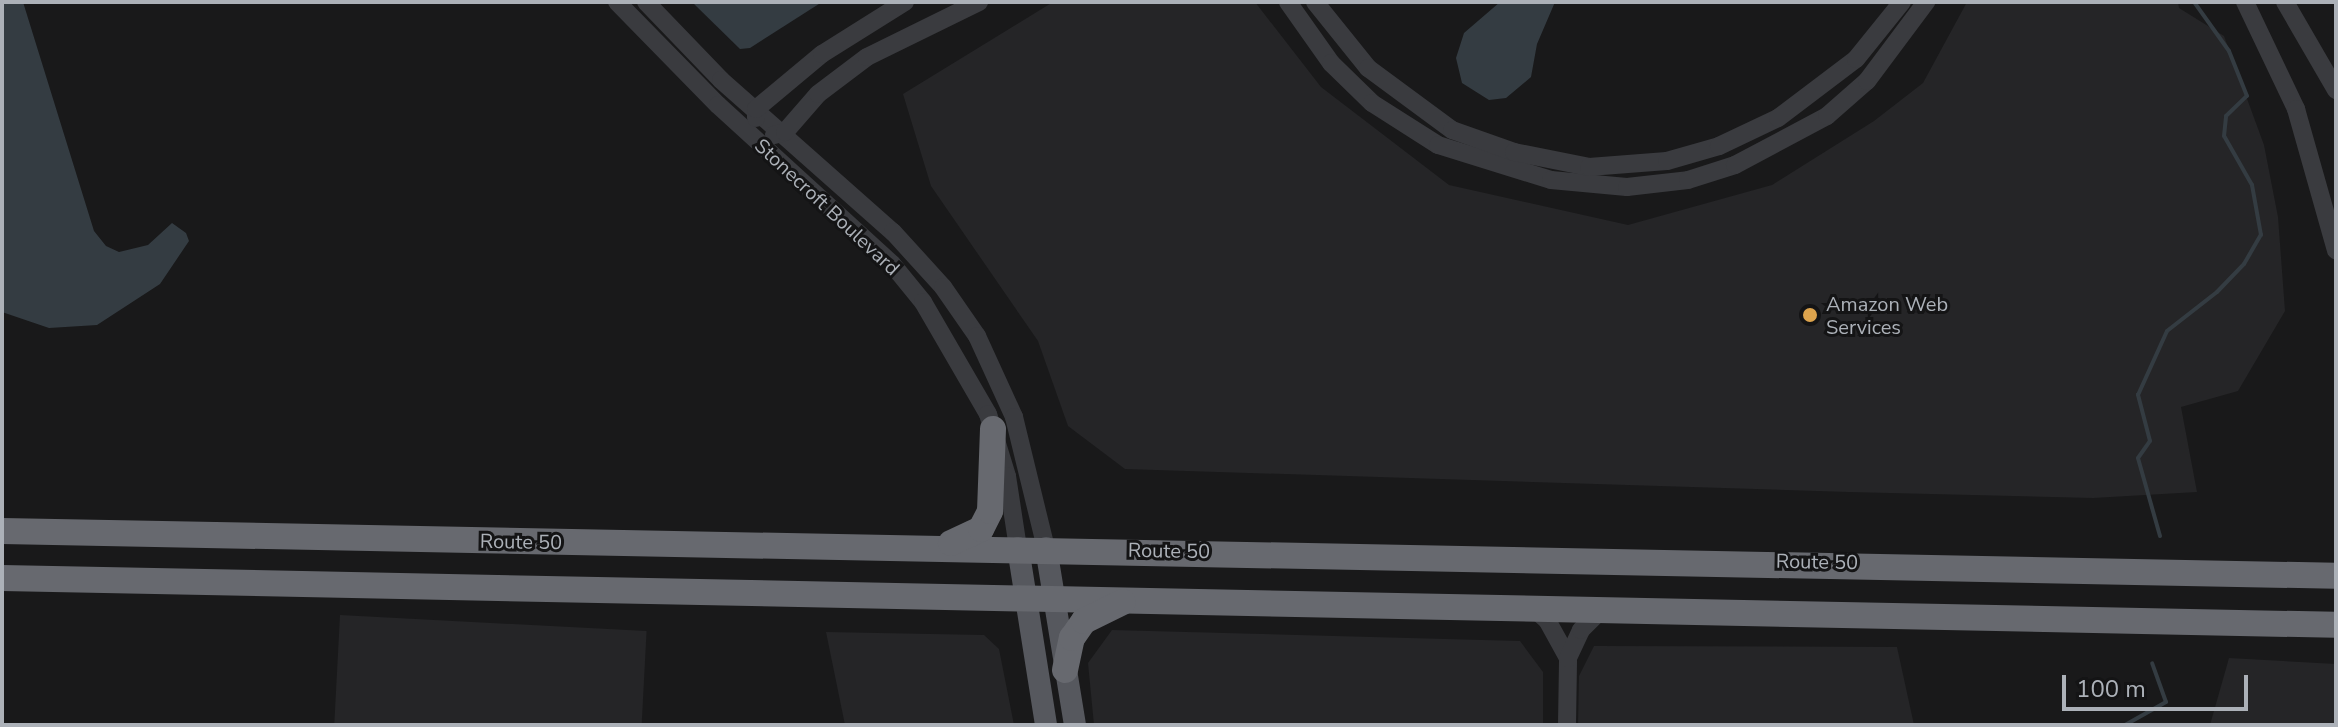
<!DOCTYPE html>
<html>
<head>
<meta charset="utf-8">
<style>
  body { margin:0 }
  #map { position:relative; width:2338px; height:727px; overflow:hidden; background:#19191a; font-family:"Nunito Sans",sans-serif }
  div>[style] { position:absolute }
  [style*='--x'] { left:calc(var(--x)*1px); top:calc(var(--y)*1px); width:calc(var(--w)*1px); rotate:calc(var(--a)*1deg) }
  .built>* { inset:0; background:#252527; transform-origin:0 0 }
  .water>* { inset:0; background:#343c42 }
  .stream>* { height:4px; margin:-2px; padding:0 2px; transform-origin:2px; border-radius:2px; background:#343c42 }
  .minor>* { height:18px; margin:-9px; padding:0 9px; transform-origin:9px; border-radius:9px; background:#3a3b3f }
  .major>* { height:22px; margin:-11px; padding:0 11px; transform-origin:11px; border-radius:11px; background:#56585e }
  .highway>* { height:26px; margin:-13px; padding:0 13px; transform-origin:13px; border-radius:13px; background:#67696f }
  .dots>* { width:22px; height:22px; translate:-50% -50%; box-sizing:border-box; border:4px solid #141415; border-radius:50% }
  span { translate:-50% -50%; white-space:nowrap; text-align:center; line-height:1.15; -webkit-text-stroke:6px #141415; paint-order:stroke }
  .street-label { font-size:20px; color:#acb1b8 }
  .poi-label { font-size:20px; color:#acb1b8 }
  .left { translate:0 -50%; text-align:left }
  .frame { position:absolute; inset:0; border:4px solid #acb1b8; pointer-events:none }
  .scale { position:absolute; left:2062px; top:675px; width:186px; height:36px; box-sizing:border-box; border:4px solid #acb1b8; border-top:0; padding-left:10px; font-size:24px; line-height:28px; white-space:nowrap; color:#acb1b8; -webkit-text-stroke:6px #141415; paint-order:stroke }
</style>
</head>
<body>
<div id="map">
  <div class="built">
    <div style="clip-path:polygon(1053px 2px,1255px 2px,1321px 87px,1449px 185px,1628px 225px,1772px 185px,1874px 121px,1923px 83px,1967px 2px,2178px 2px,2179px 8px,2224px 36px,2264px 145px,2278px 217px,2285px 311px,2238px 391px,2181px 407px,2197px 492px,2093px 498px,1849px 492px,1125px 469px,1068px 426px,1038px 341px,931px 186px,903px 94px)"></div>
    <div style="left:340px;top:615px;width:307px;height:110px;rotate:3deg"></div>
    <div style="clip-path:polygon(1112px 630px,1520px 641px,1543px 672px,1543px 725px,1094px 725px,1088px 663px)"></div>
    <div style="clip-path:polygon(826px 632px,984px 635px,999px 649px,1014px 725px,845px 725px)"></div>
    <div style="clip-path:polygon(1594px 646px,1897px 647px,1914px 725px,1578px 725px,1579px 676px)"></div>
    <div style="clip-path:polygon(2229px 658px,2336px 664px,2336px 725px,2210px 725px)"></div>
  </div>
  <div class="water">
    <div style="clip-path:polygon(2px 2px,23px 2px,94px 231px,106px 246px,119px 252px,148px 245px,172px 223px,186px 233px,189px 241px,160px 284px,97px 325px,49px 328px,2px 312px)"></div>
    <div style="clip-path:polygon(692px 2px,822px 2px,750px 48px,740px 49px)"></div>
    <div style="clip-path:polygon(1500px 2px,1555px 2px,1537px 44px,1531px 77px,1506px 98px,1489px 100px,1462px 83px,1456px 58px,1464px 33px)"></div>
  </div>
  <div class="stream">
    <div style="--x:2160;--y:536;--w:81;--a:-105.8"></div>
    <div style="--x:2138;--y:458;--w:21;--a:-55"></div>
    <div style="--x:2150;--y:441;--w:48;--a:-104.6"></div>
    <div style="--x:2138;--y:395;--w:70;--a:-65.6"></div>
    <div style="--x:2167;--y:331;--w:63;--a:-38"></div>
    <div style="--x:2217;--y:292;--w:39;--a:-46"></div>
    <div style="--x:2244;--y:264;--w:34;--a:-60"></div>
    <div style="--x:2261;--y:235;--w:51;--a:-100.2"></div>
    <div style="--x:2252;--y:185;--w:56;--a:-119.7"></div>
    <div style="--x:2224;--y:136;--w:20;--a:-84"></div>
    <div style="--x:2226;--y:116;--w:29;--a:-44"></div>
    <div style="--x:2247;--y:96;--w:48;--a:-111.8"></div>
    <div style="--x:2229;--y:51;--w:60;--a:-125.5"></div>
    <div style="--x:2125;--y:725;--w:47;--a:-29.3"></div>
    <div style="--x:2166;--y:702;--w:41;--a:-109.7"></div>
  </div>
  <div class="minor">
    <div style="--x:617;--y:2;--w:144;--a:45.6"></div>
    <div style="--x:718;--y:105;--w:236;--a:42.4"></div>
    <div style="--x:892;--y:264;--w:49;--a:50.8"></div>
    <div style="--x:923;--y:302;--w:129;--a:59.9"></div>
    <div style="--x:988;--y:414;--w:65;--a:73"></div>
    <div style="--x:1007;--y:476;--w:73;--a:81.3"></div>
    <div style="--x:646;--y:2;--w:108;--a:46.1"></div>
    <div style="--x:721;--y:80;--w:230;--a:41.5"></div>
    <div style="--x:893;--y:232;--w:74;--a:47.7"></div>
    <div style="--x:943;--y:287;--w:60;--a:55.2"></div>
    <div style="--x:977;--y:336;--w:89;--a:65.4"></div>
    <div style="--x:1014;--y:417;--w:135;--a:76.3"></div>
    <div style="--x:1288;--y:2;--w:75;--a:54.8"></div>
    <div style="--x:1331;--y:63;--w:57;--a:44.3"></div>
    <div style="--x:1372;--y:103;--w:78;--a:32.5"></div>
    <div style="--x:1438;--y:145;--w:118;--a:17.2"></div>
    <div style="--x:1551;--y:180;--w:76;--a:5.3"></div>
    <div style="--x:1627;--y:187;--w:61;--a:-6.5"></div>
    <div style="--x:1688;--y:180;--w:49;--a:-17.7"></div>
    <div style="--x:1735;--y:165;--w:104;--a:-28"></div>
    <div style="--x:1827;--y:116;--w:53;--a:-41.2"></div>
    <div style="--x:1867;--y:81;--w:99;--a:-53.2"></div>
    <div style="--x:1315;--y:2;--w:85;--a:51.2"></div>
    <div style="--x:1368;--y:68;--w:104;--a:36.4"></div>
    <div style="--x:1452;--y:130;--w:66;--a:19.5"></div>
    <div style="--x:1514;--y:152;--w:76;--a:11.3"></div>
    <div style="--x:1589;--y:167;--w:78;--a:-4.4"></div>
    <div style="--x:1667;--y:161;--w:54;--a:-16.1"></div>
    <div style="--x:1719;--y:146;--w:65;--a:-25.4"></div>
    <div style="--x:1778;--y:118;--w:98;--a:-37.1"></div>
    <div style="--x:1856;--y:59;--w:73;--a:-51.1"></div>
    <div style="--x:2245;--y:2;--w:119;--a:64.5"></div>
    <div style="--x:2296;--y:109;--w:147;--a:74.2"></div>
    <div style="--x:2285;--y:2;--w:102;--a:59.9"></div>
    <div style="--x:756;--y:118;--w:9;--a:-90"></div>
    <div style="--x:756;--y:109;--w:86;--a:-39.8"></div>
    <div style="--x:822;--y:54;--w:98;--a:-32.1"></div>
    <div style="--x:774;--y:135;--w:11;--a:-15"></div>
    <div style="--x:785;--y:132;--w:50;--a:-49"></div>
    <div style="--x:818;--y:94;--w:61;--a:-37.1"></div>
    <div style="--x:867;--y:57;--w:125;--a:-26.2"></div>
    <div style="--x:1532;--y:607;--w:20;--a:41"></div>
    <div style="--x:1547;--y:620;--w:43;--a:61.1"></div>
    <div style="--x:1567;--y:725;--w:67;--a:-89.1"></div>
    <div style="--x:1568;--y:658;--w:31;--a:-65"></div>
    <div style="--x:1581;--y:630;--w:31;--a:-45"></div>
  </div>
  <div class="major">
    <div style="--x:1018;--y:548;--w:179;--a:81"></div>
    <div style="--x:1046;--y:548;--w:179;--a:80.7"></div>
  </div>
  <div class="highway">
    <div style="--x:2;--y:531;--w:2334;--a:1.1"></div>
    <div style="--x:951;--y:543;--w:33;--a:-25"></div>
    <div style="--x:981;--y:529;--w:20;--a:-63"></div>
    <div style="--x:990;--y:511;--w:82;--a:-87.9"></div>
    <div style="--x:2;--y:578;--w:2334;--a:1.15"></div>
    <div style="--x:1065;--y:670;--w:33;--a:-78"></div>
    <div style="--x:1072;--y:638;--w:21;--a:-55"></div>
    <div style="--x:1084;--y:621;--w:43;--a:-26"></div>
  </div>
  <div class="dots">
    <div style="left:1810px;top:315px;background:#dda44d"></div>
  </div>
  <div class="street-label">
    <span style="left:827px;top:207px;rotate:43deg">Stonecroft Boulevard</span>
    <span style="left:521px;top:542px;rotate:1deg">Route 50</span>
    <span style="left:1169px;top:551px;rotate:1deg">Route 50</span>
    <span style="left:1817px;top:562px;rotate:1deg">Route 50</span>
  </div>
  <div class="poi-label">
    <span class="left" style="left:1826px;top:316px">Amazon Web<br>Services</span>
  </div>
  <div class="frame"></div>
  <div class="scale">100 m</div>
</div>
</body>
</html>
